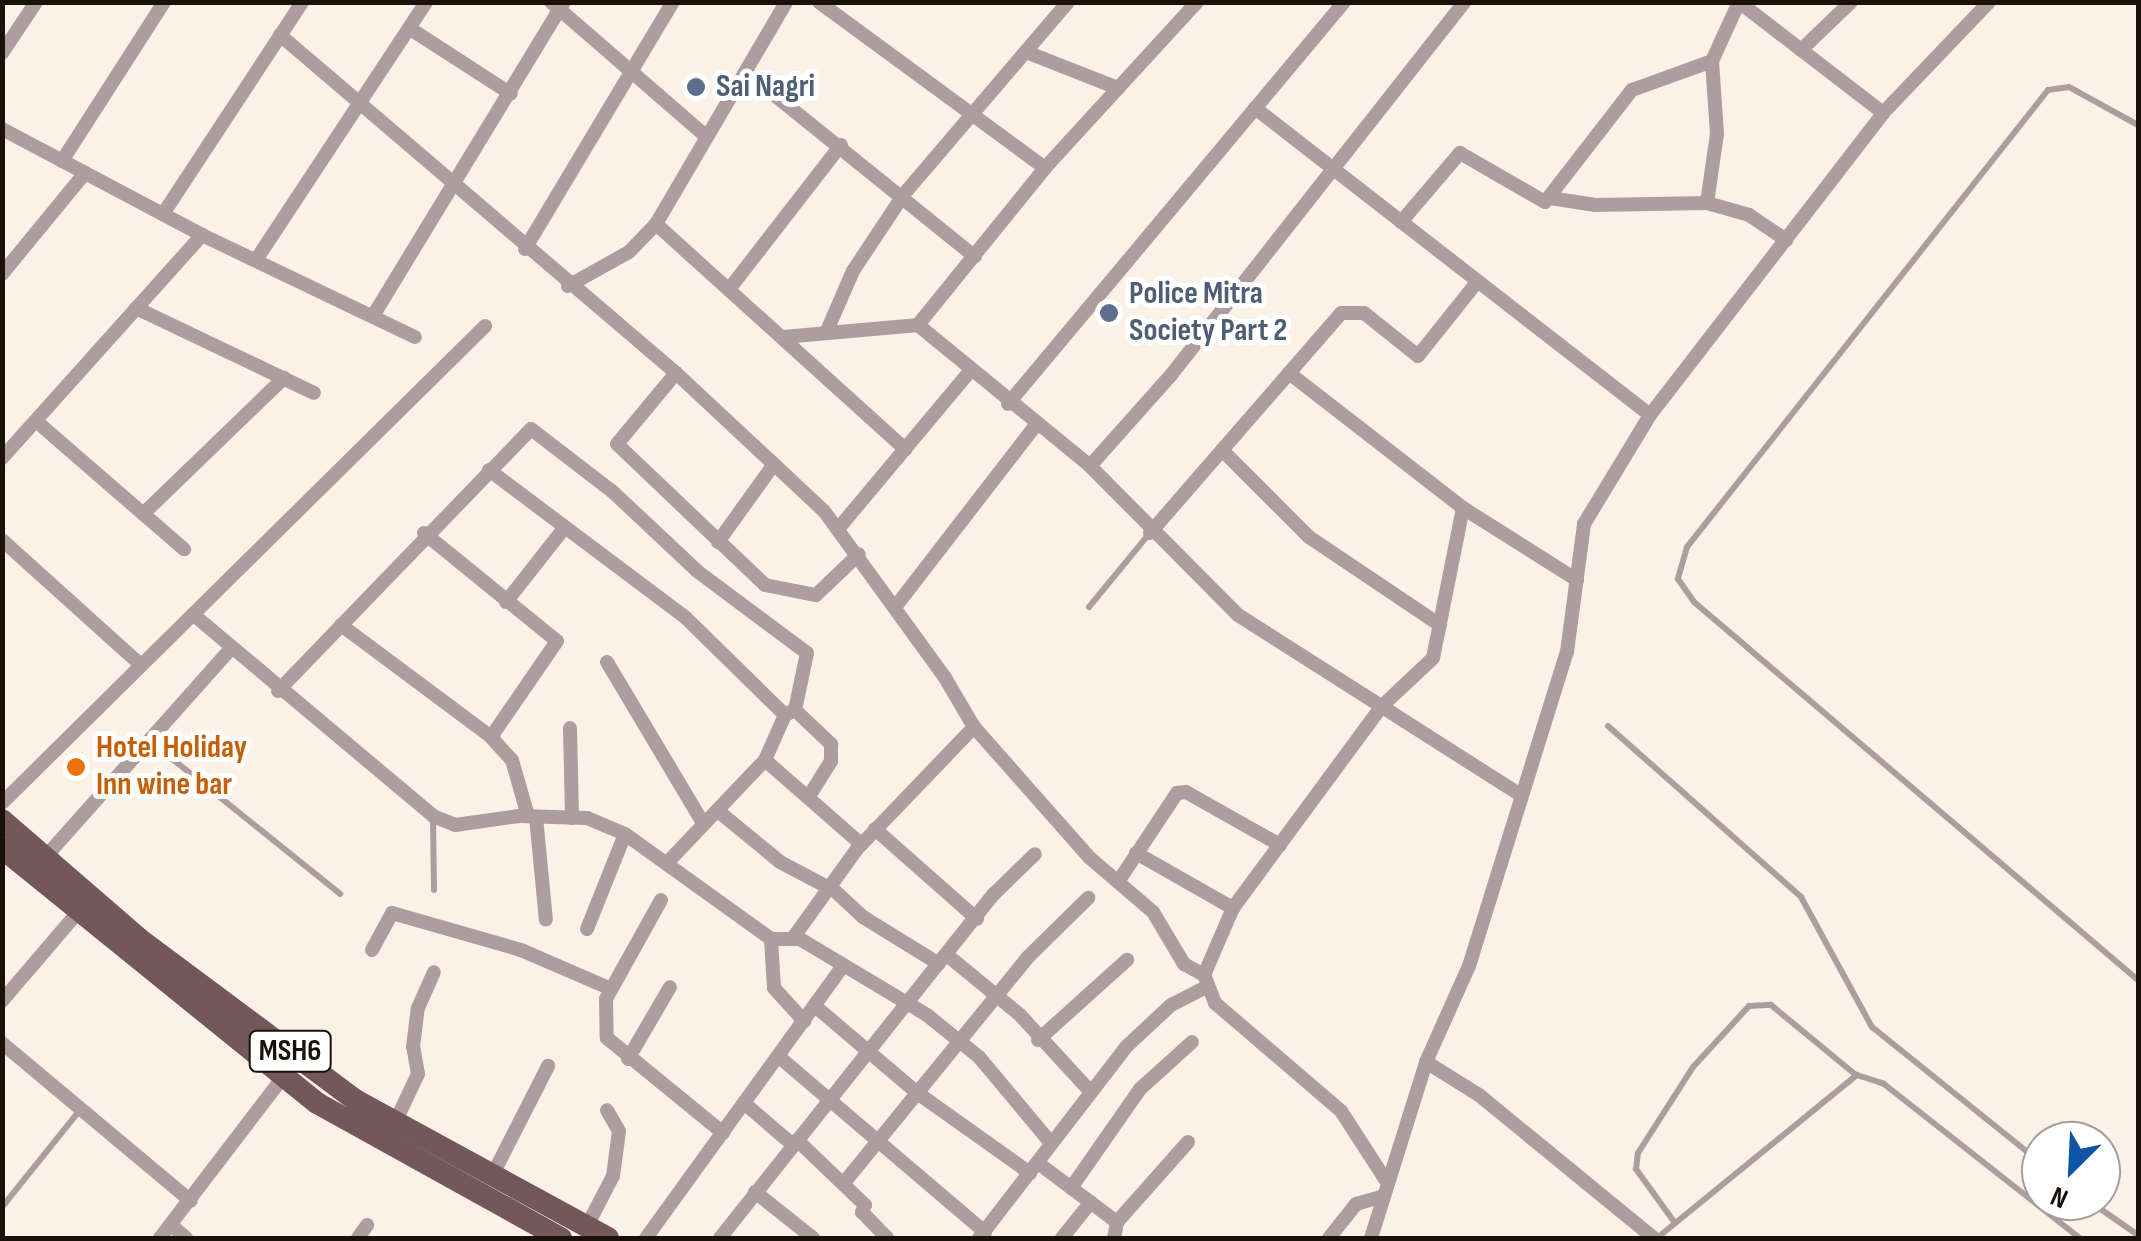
<!DOCTYPE html>
<html>
<head>
<meta charset="utf-8">
<style>
  body { margin:0 }
  #map { position:relative; width:2141px; height:1241px; overflow:hidden; background:#fcf1e7; font-family:"Sofia Sans Condensed",sans-serif }
  div>[style] { position:absolute }
  [style*='--x'] { left:calc(var(--x)*1px); top:calc(var(--y)*1px); width:calc(var(--w)*1px); rotate:calc(var(--a)*1deg) }
  .service>* { height:6px; margin:-3px; padding:0 3px; transform-origin:3px; border-radius:3px; background:#ae9d9e }
  .minor>* { height:14px; margin:-7px; padding:0 7px; transform-origin:7px; border-radius:7px; background:#ae9d9e }
  .primary>* { height:22px; margin:-11px; padding:0 11px; transform-origin:11px; border-radius:11px; background:#745759 }
  .dots>* { width:28px; height:28px; translate:-50% -50%; box-sizing:border-box; border:5px solid #fff; border-radius:50% }
  span { translate:-50% -50%; white-space:nowrap; text-align:center; line-height:1.15; -webkit-text-stroke:10px #fff; paint-order:stroke }
  .shield-label span { padding:2px 8px; background:#fff; border:2px solid; border-radius:8px; -webkit-text-stroke-width:0 }
  .shield-label { font-size:30px; color:#1a1108; font-weight:700 }
  .service-label { font-size:32px; color:#4e5e75; font-weight:700 }
  .left { translate:0 -50%; text-align:left }
  .food-label { font-size:32px; color:#c56008; font-weight:700 }
  .frame { position:absolute; inset:0; border:5px solid #1a1108; pointer-events:none }
  .north { position:absolute; left:2021px; top:1121px; width:100px; height:100px; box-sizing:border-box; background:#fff; border:2px solid #a3a09c; border-radius:50%; rotate:204deg; font-size:28px; font-weight:700; line-height:40px; text-align:center; color:#1a1108 }
  .north::after { content:''; display:block; margin:auto; width:35px; height:45px; background:#0d56a6; clip-path:polygon(50% 0,100% 100%,50% 72%,0 100%) }
</style>
</head>
<body>
<div id="map">
  <div class="service">
    <div style="--x:2138;--y:125;--w:79;--a:-151.2"></div>
    <div style="--x:2069;--y:87;--w:21;--a:172"></div>
    <div style="--x:2048;--y:90;--w:582;--a:128.31"></div>
    <div style="--x:1687;--y:547;--w:33;--a:106"></div>
    <div style="--x:1678;--y:579;--w:28;--a:55"></div>
    <div style="--x:1694;--y:602;--w:583;--a:40.41"></div>
    <div style="--x:1089;--y:607;--w:94;--a:-50.6"></div>
    <div style="--x:1608;--y:726;--w:258;--a:41.5"></div>
    <div style="--x:1801;--y:897;--w:148;--a:61.4"></div>
    <div style="--x:1872;--y:1027;--w:217;--a:38.8"></div>
    <div style="--x:150;--y:741;--w:244;--a:38.8"></div>
    <div style="--x:433;--y:817;--w:73;--a:89.2"></div>
    <div style="--x:2089;--y:1201;--w:60;--a:34.8"></div>
    <div style="--x:2;--y:1207;--w:124;--a:-51.2"></div>
    <div style="--x:1675;--y:1223;--w:67;--a:-125.8"></div>
    <div style="--x:1636;--y:1169;--w:16;--a:-83"></div>
    <div style="--x:1638;--y:1153;--w:102;--a:-57.4"></div>
    <div style="--x:1693;--y:1067;--w:83;--a:-47.4"></div>
    <div style="--x:1749;--y:1006;--w:22;--a:-3"></div>
    <div style="--x:1771;--y:1005;--w:110;--a:39.5"></div>
    <div style="--x:1657;--y:1238;--w:258;--a:-39.2"></div>
    <div style="--x:1857;--y:1075;--w:28;--a:18"></div>
    <div style="--x:1884;--y:1084;--w:249;--a:38.2"></div>
  </div>
  <div class="minor">
    <div style="--x:551;--y:2;--w:206;--a:40.9"></div>
    <div style="--x:819;--y:2;--w:280;--a:36.3"></div>
    <div style="--x:1197;--y:2;--w:225;--a:132.5"></div>
    <div style="--x:1045;--y:168;--w:202;--a:129"></div>
    <div style="--x:918;--y:325;--w:222;--a:39.3"></div>
    <div style="--x:1090;--y:466;--w:210;--a:45.2"></div>
    <div style="--x:1238;--y:615;--w:333;--a:32.5"></div>
    <div style="--x:1739;--y:2;--w:182;--a:37.6"></div>
    <div style="--x:409;--y:28;--w:121;--a:32.9"></div>
    <div style="--x:280;--y:35;--w:521;--a:40.48"></div>
    <div style="--x:676;--y:373;--w:202;--a:43"></div>
    <div style="--x:824;--y:511;--w:204;--a:54"></div>
    <div style="--x:944;--y:676;--w:59;--a:59.5"></div>
    <div style="--x:974;--y:727;--w:175;--a:48.5"></div>
    <div style="--x:1090;--y:858;--w:83;--a:40.6"></div>
    <div style="--x:1153;--y:912;--w:61;--a:59.2"></div>
    <div style="--x:1184;--y:964;--w:23;--a:29"></div>
    <div style="--x:1801;--y:50;--w:69;--a:-43.8"></div>
    <div style="--x:1026;--y:52;--w:99;--a:21.4"></div>
    <div style="--x:2;--y:53;--w:61;--a:-56.3"></div>
    <div style="--x:746;--y:72;--w:294;--a:38.9"></div>
    <div style="--x:1255;--y:108;--w:500;--a:37.85"></div>
    <div style="--x:2;--y:129;--w:226;--a:27.9"></div>
    <div style="--x:202;--y:235;--w:236;--a:25.6"></div>
    <div style="--x:62;--y:161;--w:189;--a:-57.3"></div>
    <div style="--x:1550;--y:198;--w:46;--a:8.8"></div>
    <div style="--x:1595;--y:205;--w:112;--a:-1"></div>
    <div style="--x:1707;--y:203;--w:44;--a:15.9"></div>
    <div style="--x:1749;--y:215;--w:45;--a:34"></div>
    <div style="--x:1707;--y:203;--w:70;--a:-81.8"></div>
    <div style="--x:1717;--y:134;--w:73;--a:-93.9"></div>
    <div style="--x:163;--y:214;--w:254;--a:-56.7"></div>
    <div style="--x:1401;--y:222;--w:91;--a:-49.5"></div>
    <div style="--x:1460;--y:153;--w:98;--a:30"></div>
    <div style="--x:1545;--y:202;--w:142;--a:-52.2"></div>
    <div style="--x:1632;--y:90;--w:85;--a:-19.9"></div>
    <div style="--x:1712;--y:61;--w:65;--a:-65.4"></div>
    <div style="--x:656;--y:224;--w:336;--a:42.1"></div>
    <div style="--x:525;--y:249;--w:288;--a:-59.1"></div>
    <div style="--x:256;--y:260;--w:309;--a:-56.6"></div>
    <div style="--x:2;--y:274;--w:131;--a:-50.6"></div>
    <div style="--x:568;--y:286;--w:70;--a:-29.1"></div>
    <div style="--x:629;--y:252;--w:39;--a:-46"></div>
    <div style="--x:656;--y:224;--w:257;--a:-59.6"></div>
    <div style="--x:730;--y:288;--w:181;--a:-52.2"></div>
    <div style="--x:136;--y:308;--w:197;--a:25.5"></div>
    <div style="--x:373;--y:316;--w:368;--a:-58.7"></div>
    <div style="--x:826;--y:333;--w:68;--a:-66.5"></div>
    <div style="--x:853;--y:271;--w:92;--a:-56.5"></div>
    <div style="--x:904;--y:194;--w:253;--a:-49.5"></div>
    <div style="--x:783;--y:337;--w:136;--a:-5.1"></div>
    <div style="--x:676;--y:373;--w:92;--a:129.7"></div>
    <div style="--x:617;--y:444;--w:204;--a:43.6"></div>
    <div style="--x:765;--y:585;--w:52;--a:11.1"></div>
    <div style="--x:816;--y:595;--w:59;--a:-43.6"></div>
    <div style="--x:1289;--y:373;--w:220;--a:37.8"></div>
    <div style="--x:1463;--y:508;--w:135;--a:32.3"></div>
    <div style="--x:1008;--y:404;--w:524;--a:-50.11"></div>
    <div style="--x:36;--y:421;--w:196;--a:40.9"></div>
    <div style="--x:1222;--y:450;--w:123;--a:45"></div>
    <div style="--x:1309;--y:537;--w:158;--a:33.9"></div>
    <div style="--x:2;--y:458;--w:300;--a:-48.1"></div>
    <div style="--x:1090;--y:466;--w:122;--a:-48.3"></div>
    <div style="--x:1171;--y:375;--w:474;--a:-51.8"></div>
    <div style="--x:489;--y:470;--w:246;--a:36.9"></div>
    <div style="--x:686;--y:618;--w:139;--a:44.4"></div>
    <div style="--x:143;--y:514;--w:196;--a:-44"></div>
    <div style="--x:838;--y:529;--w:206;--a:-50.1"></div>
    <div style="--x:424;--y:533;--w:171;--a:39.1"></div>
    <div style="--x:557;--y:641;--w:116;--a:124.5"></div>
    <div style="--x:1150;--y:533;--w:291;--a:-49"></div>
    <div style="--x:1341;--y:313;--w:23;--a:0"></div>
    <div style="--x:1364;--y:313;--w:69;--a:38.5"></div>
    <div style="--x:1418;--y:356;--w:95;--a:-51.4"></div>
    <div style="--x:2;--y:540;--w:187;--a:42"></div>
    <div style="--x:718;--y:542;--w:96;--a:-54.3"></div>
    <div style="--x:506;--y:602;--w:95;--a:-51.8"></div>
    <div style="--x:896;--y:606;--w:229;--a:-52.3"></div>
    <div style="--x:195;--y:616;--w:311;--a:40"></div>
    <div style="--x:433;--y:816;--w:24;--a:22"></div>
    <div style="--x:455;--y:825;--w:65;--a:-8"></div>
    <div style="--x:519;--y:816;--w:68;--a:1.7"></div>
    <div style="--x:587;--y:818;--w:41;--a:22.8"></div>
    <div style="--x:625;--y:834;--w:180;--a:35.7"></div>
    <div style="--x:771;--y:939;--w:49;--a:86.5"></div>
    <div style="--x:774;--y:988;--w:45;--a:47.7"></div>
    <div style="--x:341;--y:625;--w:187;--a:36.7"></div>
    <div style="--x:491;--y:737;--w:31;--a:48"></div>
    <div style="--x:512;--y:760;--w:58;--a:74.1"></div>
    <div style="--x:607;--y:662;--w:187;--a:59.2"></div>
    <div style="--x:278;--y:691;--w:364;--a:-46"></div>
    <div style="--x:531;--y:429;--w:103;--a:37.5"></div>
    <div style="--x:613;--y:492;--w:115;--a:43.2"></div>
    <div style="--x:697;--y:571;--w:137;--a:36.7"></div>
    <div style="--x:807;--y:653;--w:58;--a:101.9"></div>
    <div style="--x:795;--y:710;--w:11;--a:153"></div>
    <div style="--x:785;--y:715;--w:49;--a:114"></div>
    <div style="--x:765;--y:760;--w:142;--a:133.6"></div>
    <div style="--x:795;--y:710;--w:50;--a:43.4"></div>
    <div style="--x:831;--y:744;--w:17;--a:90"></div>
    <div style="--x:831;--y:761;--w:40;--a:122"></div>
    <div style="--x:570;--y:728;--w:90;--a:88.7"></div>
    <div style="--x:765;--y:760;--w:128;--a:41.2"></div>
    <div style="--x:2;--y:803;--w:679;--a:-44.64"></div>
    <div style="--x:718;--y:811;--w:80;--a:39.4"></div>
    <div style="--x:780;--y:862;--w:62;--a:27.8"></div>
    <div style="--x:835;--y:891;--w:38;--a:43"></div>
    <div style="--x:863;--y:917;--w:89;--a:31.7"></div>
    <div style="--x:536;--y:817;--w:103;--a:84.5"></div>
    <div style="--x:875;--y:829;--w:136;--a:41.4"></div>
    <div style="--x:1136;--y:853;--w:112;--a:29.6"></div>
    <div style="--x:40;--y:863;--w:284;--a:-48.3"></div>
    <div style="--x:1118;--y:882;--w:107;--a:-56.5"></div>
    <div style="--x:1177;--y:793;--w:9;--a:-6"></div>
    <div style="--x:1186;--y:792;--w:108;--a:29.4"></div>
    <div style="--x:661;--y:900;--w:113;--a:119.1"></div>
    <div style="--x:606;--y:999;--w:39;--a:89"></div>
    <div style="--x:607;--y:1038;--w:150;--a:39.3"></div>
    <div style="--x:587;--y:929;--w:102;--a:-68.2"></div>
    <div style="--x:793;--y:938;--w:110;--a:-54.3"></div>
    <div style="--x:857;--y:849;--w:169;--a:-46.2"></div>
    <div style="--x:771;--y:939;--w:29;--a:0"></div>
    <div style="--x:800;--y:939;--w:148;--a:30.9"></div>
    <div style="--x:927;--y:1015;--w:67;--a:38.9"></div>
    <div style="--x:979;--y:1057;--w:112;--a:50.1"></div>
    <div style="--x:372;--y:950;--w:42;--a:-61.6"></div>
    <div style="--x:392;--y:913;--w:134;--a:16"></div>
    <div style="--x:521;--y:950;--w:98;--a:23.4"></div>
    <div style="--x:947;--y:955;--w:94;--a:39.4"></div>
    <div style="--x:1020;--y:1015;--w:103;--a:47.4"></div>
    <div style="--x:2;--y:1001;--w:126;--a:-49.5"></div>
    <div style="--x:815;--y:1006;--w:133;--a:40.4"></div>
    <div style="--x:916;--y:1092;--w:140;--a:35.4"></div>
    <div style="--x:1038;--y:1040;--w:120;--a:-42"></div>
    <div style="--x:2;--y:1043;--w:246;--a:39.9"></div>
    <div style="--x:778;--y:1056;--w:272;--a:40.4"></div>
    <div style="--x:628;--y:1059;--w:83;--a:-59.7"></div>
    <div style="--x:1426;--y:1062;--w:62;--a:31.9"></div>
    <div style="--x:1479;--y:1095;--w:226;--a:39.3"></div>
    <div style="--x:744;--y:1103;--w:65;--a:40.6"></div>
    <div style="--x:392;--y:1129;--w:61;--a:-64.7"></div>
    <div style="--x:418;--y:1074;--w:27;--a:-100"></div>
    <div style="--x:413;--y:1047;--w:39;--a:-83"></div>
    <div style="--x:418;--y:1008;--w:39;--a:-66"></div>
    <div style="--x:797;--y:1140;--w:94;--a:43.7"></div>
    <div style="--x:865;--y:1205;--w:8;--a:113"></div>
    <div style="--x:862;--y:1212;--w:36;--a:46"></div>
    <div style="--x:1038;--y:1163;--w:99;--a:36.8"></div>
    <div style="--x:491;--y:1178;--w:126;--a:-63"></div>
    <div style="--x:1385;--y:1179;--w:81;--a:-122.9"></div>
    <div style="--x:1341;--y:1111;--w:166;--a:-139.4"></div>
    <div style="--x:1215;--y:1003;--w:30;--a:-111"></div>
    <div style="--x:1204;--y:975;--w:73;--a:-66.6"></div>
    <div style="--x:1233;--y:908;--w:250;--a:-53.6"></div>
    <div style="--x:1381;--y:707;--w:71;--a:-43.3"></div>
    <div style="--x:1433;--y:658;--w:153;--a:-78.7"></div>
    <div style="--x:843;--y:1184;--w:291;--a:-50.8"></div>
    <div style="--x:1027;--y:958;--w:86;--a:-44.5"></div>
    <div style="--x:1071;--y:1188;--w:121;--a:-55.1"></div>
    <div style="--x:1140;--y:1089;--w:70;--a:-42.1"></div>
    <div style="--x:755;--y:1192;--w:74;--a:38.4"></div>
    <div style="--x:171;--y:1225;--w:20;--a:41"></div>
    <div style="--x:586;--y:1228;--w:59;--a:-62.6"></div>
    <div style="--x:613;--y:1176;--w:45;--a:-82.4"></div>
    <div style="--x:619;--y:1131;--w:24;--a:-120"></div>
    <div style="--x:160;--y:1238;--w:203;--a:-52.6"></div>
    <div style="--x:358;--y:1238;--w:16;--a:-55"></div>
    <div style="--x:646;--y:1238;--w:334;--a:-54.1"></div>
    <div style="--x:720;--y:1238;--w:440;--a:-51.5"></div>
    <div style="--x:994;--y:894;--w:57;--a:-44.3"></div>
    <div style="--x:979;--y:1238;--w:242;--a:-52.4"></div>
    <div style="--x:1127;--y:1046;--w:60;--a:-43"></div>
    <div style="--x:1171;--y:1005;--w:38;--a:-27"></div>
    <div style="--x:1062;--y:1238;--w:46;--a:-51.1"></div>
    <div style="--x:1114;--y:1238;--w:16;--a:-79"></div>
    <div style="--x:1117;--y:1222;--w:107;--a:-48.4"></div>
    <div style="--x:1329;--y:1238;--w:43;--a:-51.5"></div>
    <div style="--x:1356;--y:1204;--w:25;--a:-16"></div>
    <div style="--x:1371;--y:1238;--w:184;--a:-72.6"></div>
    <div style="--x:1426;--y:1062;--w:105;--a:-65.9"></div>
    <div style="--x:1469;--y:966;--w:329;--a:-72.7"></div>
    <div style="--x:1567;--y:652;--w:129;--a:-82.4"></div>
    <div style="--x:1584;--y:524;--w:127;--a:-58.8"></div>
    <div style="--x:1650;--y:415;--w:381;--a:-52.3"></div>
    <div style="--x:1883;--y:113;--w:153;--a:-46.3"></div>
  </div>
  <div class="primary">
    <div style="--x:2;--y:820;--w:180;--a:40.9"></div>
    <div style="--x:138;--y:938;--w:271;--a:36.7"></div>
    <div style="--x:355;--y:1100;--w:288;--a:28.6"></div>
    <div style="--x:2;--y:848;--w:405;--a:39"></div>
    <div style="--x:317;--y:1103;--w:279;--a:29"></div>
  </div>
  <div class="dots">
    <div style="left:696px;top:87px;background:#5c6f8a"></div>
    <div style="left:1109px;top:313px;background:#5c6f8a"></div>
    <div style="left:76px;top:767px;background:#e8710a"></div>
  </div>
  <div class="shield-label">
    <span style="left:290px;top:1051px">MSH6</span>
  </div>
  <div class="service-label">
    <span class="left" style="left:716px;top:87px">Sai Nagri</span>
    <span class="left" style="left:1129px;top:313px">Police Mitra<br>Society Part 2</span>
  </div>
  <div class="food-label">
    <span class="left" style="left:96px;top:767px">Hotel Holiday<br>Inn wine bar</span>
  </div>
  <div class="frame"></div>
  <div class="north">N</div>
</div>
</body>
</html>
